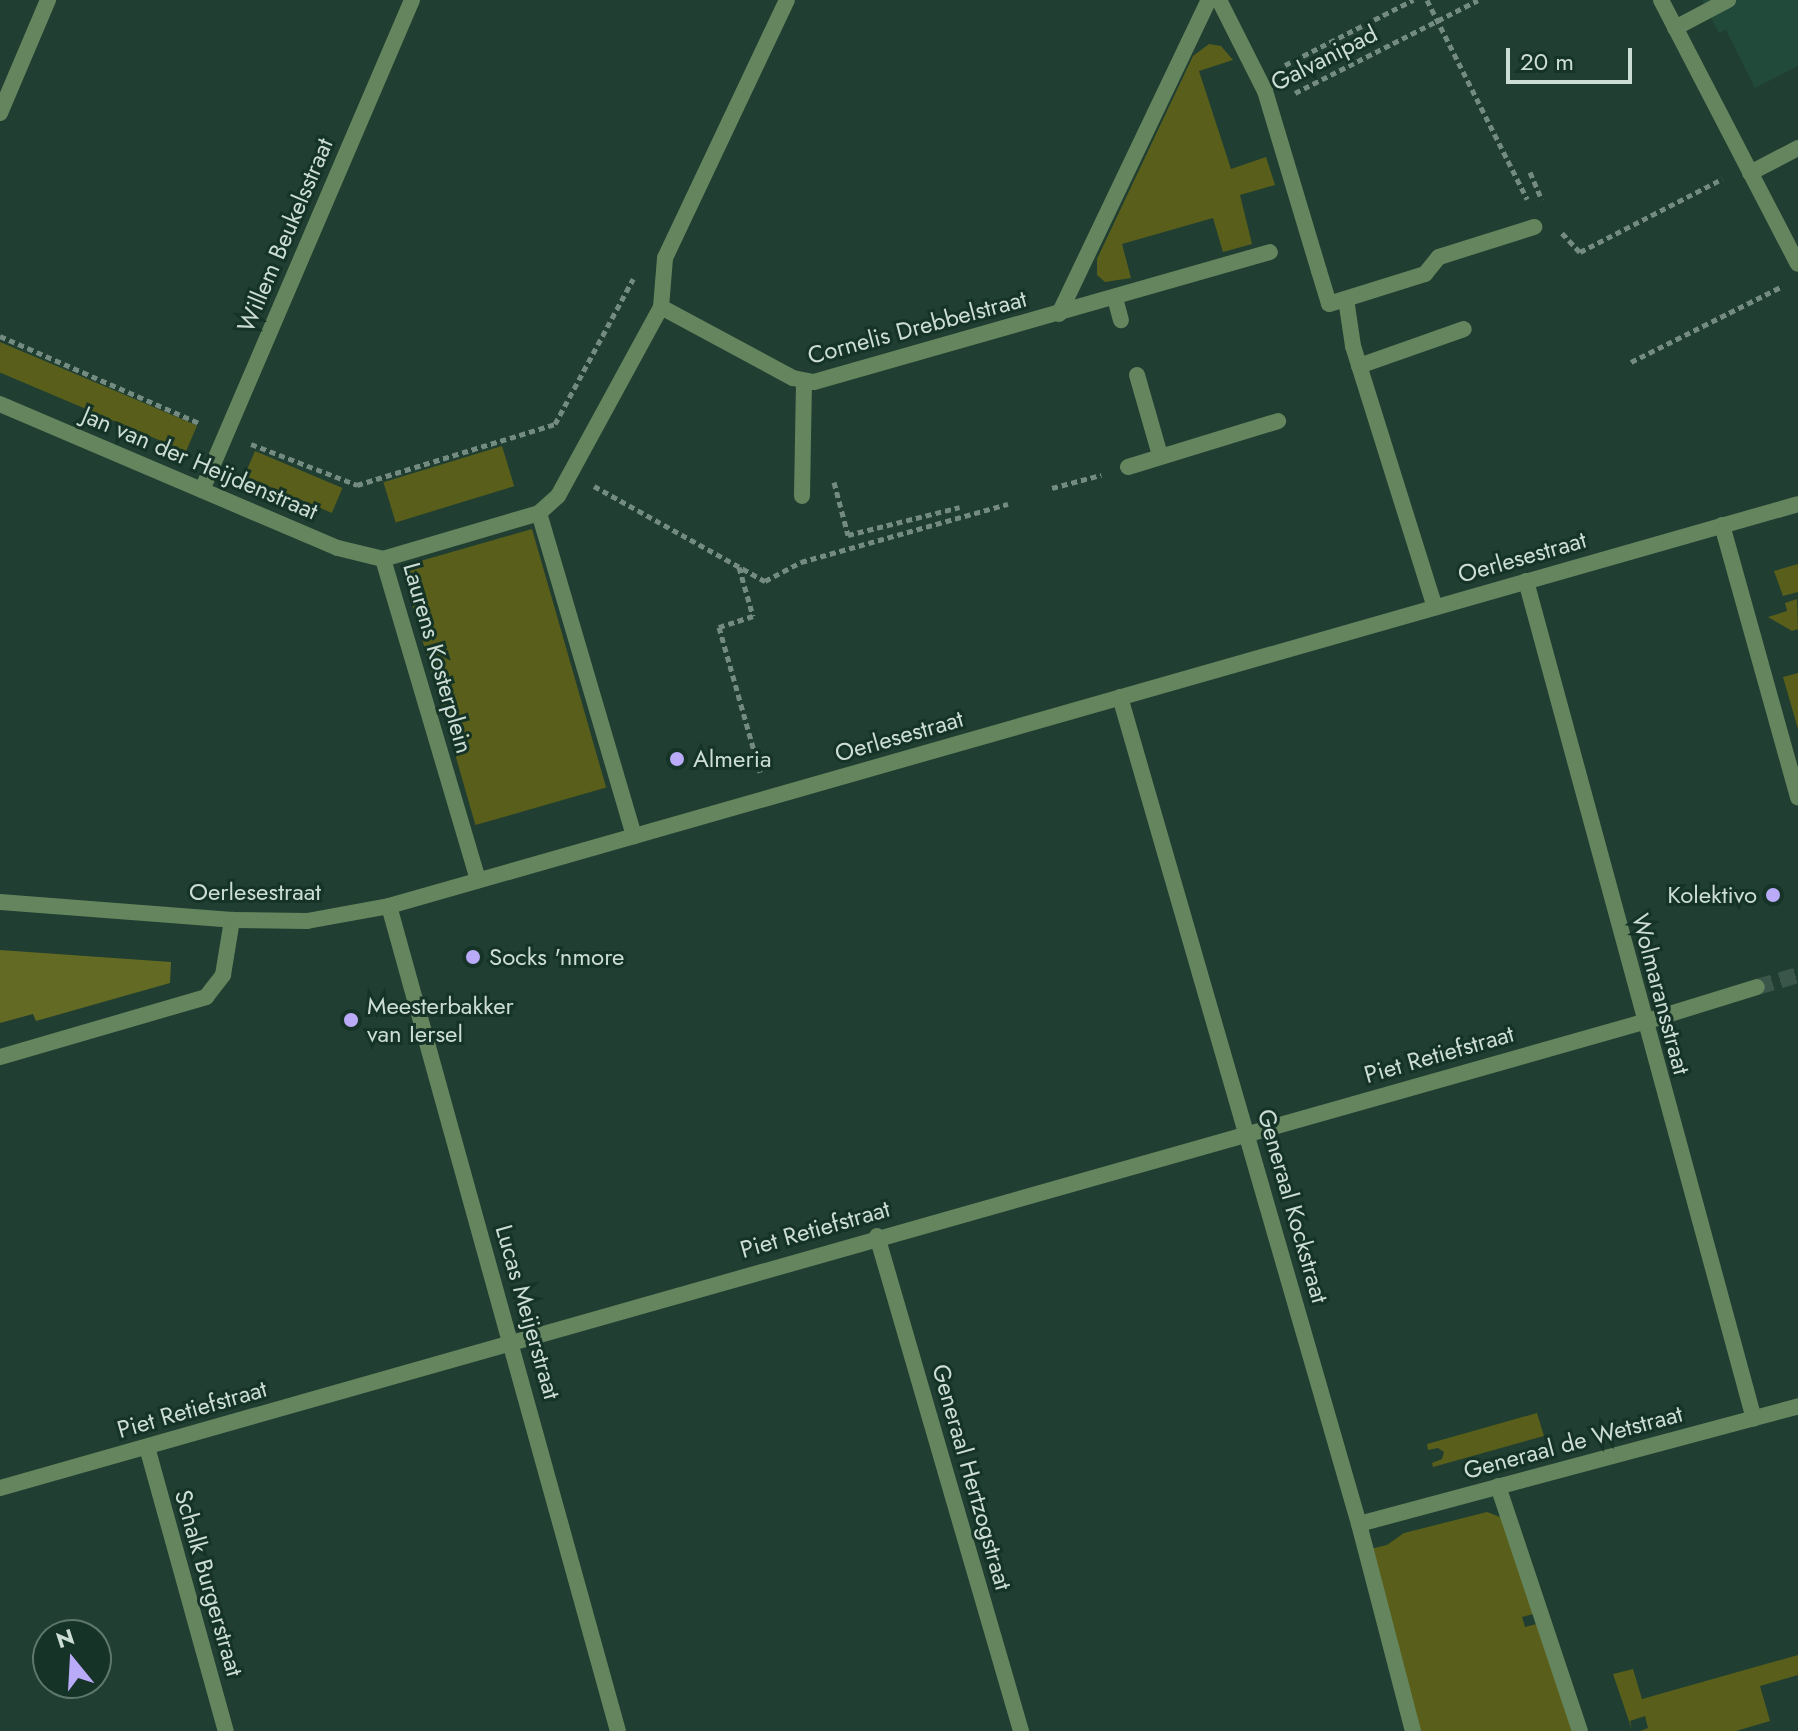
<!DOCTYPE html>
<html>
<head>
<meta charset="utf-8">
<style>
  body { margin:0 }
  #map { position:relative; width:1798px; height:1731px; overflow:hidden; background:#203e31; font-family:Jost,sans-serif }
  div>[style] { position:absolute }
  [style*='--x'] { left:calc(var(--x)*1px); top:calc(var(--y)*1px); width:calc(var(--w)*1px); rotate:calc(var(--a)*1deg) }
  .built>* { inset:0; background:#224a3a }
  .green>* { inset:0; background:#595f1b; transform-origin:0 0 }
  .forest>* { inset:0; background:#636a23 }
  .pedestrian-tunnel>* { height:16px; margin-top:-8px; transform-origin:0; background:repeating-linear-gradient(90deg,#3a564a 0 16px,transparent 0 24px) }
  .path>* { height:5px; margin-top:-2.5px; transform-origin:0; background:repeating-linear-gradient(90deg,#738b80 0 6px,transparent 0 10px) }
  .service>* { height:16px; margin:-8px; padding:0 8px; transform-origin:8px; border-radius:8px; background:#65855e }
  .pedestrian>* { height:16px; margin:-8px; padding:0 8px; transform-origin:8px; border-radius:8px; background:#65855e }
  .minor>* { height:16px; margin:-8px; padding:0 8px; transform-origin:8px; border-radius:8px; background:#65855e }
  .tertiary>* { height:16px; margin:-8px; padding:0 8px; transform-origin:8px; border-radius:8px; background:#65855e }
  .dots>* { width:22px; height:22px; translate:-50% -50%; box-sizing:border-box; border:4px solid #153327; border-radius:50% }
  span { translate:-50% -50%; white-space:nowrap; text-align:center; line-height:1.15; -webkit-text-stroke:6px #153327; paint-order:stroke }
  .street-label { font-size:24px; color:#ccddd5 }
  .poi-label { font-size:24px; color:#ccddd5 }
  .left { translate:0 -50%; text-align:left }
  .right { translate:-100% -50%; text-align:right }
  .north { position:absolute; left:32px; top:1619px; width:80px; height:80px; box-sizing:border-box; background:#153327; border:2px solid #5e776d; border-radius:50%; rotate:342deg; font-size:22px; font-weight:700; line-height:32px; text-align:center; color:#ccddd5 }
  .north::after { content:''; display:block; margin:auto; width:28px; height:36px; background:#b9abf7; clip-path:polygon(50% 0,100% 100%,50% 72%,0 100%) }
  .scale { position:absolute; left:1506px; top:48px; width:126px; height:36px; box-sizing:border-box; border:4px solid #ccddd5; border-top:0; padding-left:10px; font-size:24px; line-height:28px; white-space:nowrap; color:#ccddd5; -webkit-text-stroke:6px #153327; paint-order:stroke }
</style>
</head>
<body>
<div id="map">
  <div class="built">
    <div style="clip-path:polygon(1702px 0,1798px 0,1798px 66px,1755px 88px,1726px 30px,1719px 33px)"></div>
  </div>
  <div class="green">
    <div style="clip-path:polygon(1209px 44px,1221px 46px,1233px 60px,1199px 71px,1231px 169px,1266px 157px,1275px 185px,1240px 195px,1252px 244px,1223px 252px,1213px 218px,1122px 244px,1131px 278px,1105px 282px,1097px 275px,1097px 259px,1193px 56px)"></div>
    <div style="left:0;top:342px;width:214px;height:28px;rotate:23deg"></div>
    <div style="left:502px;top:446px;width:42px;height:124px;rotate:73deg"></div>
    <div style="left:255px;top:451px;width:95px;height:27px;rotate:23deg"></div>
    <div style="left:532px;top:529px;width:269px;height:136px;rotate:74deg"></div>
    <div style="clip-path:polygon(1798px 564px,1798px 592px,1783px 596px,1774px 571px)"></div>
    <div style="clip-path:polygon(1797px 599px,1798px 629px,1792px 631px,1768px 617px,1787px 611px,1785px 603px)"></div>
    <div style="clip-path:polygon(1798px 673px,1798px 729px,1783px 677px)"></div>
    <div style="clip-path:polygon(1537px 1413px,1544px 1436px,1433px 1467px,1432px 1463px,1442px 1459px,1444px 1452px,1438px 1448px,1428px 1450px,1427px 1444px)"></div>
    <div style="clip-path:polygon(1487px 1512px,1500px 1517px,1541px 1612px,1522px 1617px,1525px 1627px,1544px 1622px,1582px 1731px,1412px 1731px,1362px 1551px,1387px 1545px,1404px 1533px)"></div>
    <div style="clip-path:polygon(1798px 1655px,1798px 1675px,1760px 1686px,1770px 1721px,1736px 1731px,1640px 1731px,1648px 1728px,1645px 1716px,1630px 1721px,1632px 1730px,1613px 1674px,1633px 1669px,1642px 1699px)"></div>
  </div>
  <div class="forest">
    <div style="clip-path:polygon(0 950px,171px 962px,170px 983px,36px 1021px,33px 1014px,0 1023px)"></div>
  </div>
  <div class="pedestrian-tunnel">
    <div style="--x:1757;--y:987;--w:43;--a:-16.3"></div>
  </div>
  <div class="path">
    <div style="--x:1427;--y:0;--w:223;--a:63.3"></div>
    <div style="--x:1285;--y:65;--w:144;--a:-26.9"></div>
    <div style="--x:1295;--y:93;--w:205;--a:-26.9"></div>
    <div style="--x:1530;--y:172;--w:30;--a:67"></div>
    <div style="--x:1562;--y:233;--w:26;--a:47"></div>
    <div style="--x:1580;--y:252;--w:160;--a:-27.2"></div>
    <div style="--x:0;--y:336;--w:219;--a:23.6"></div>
    <div style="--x:1631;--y:362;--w:168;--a:-26.6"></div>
    <div style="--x:251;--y:444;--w:114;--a:21.1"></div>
    <div style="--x:357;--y:485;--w:207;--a:-17.1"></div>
    <div style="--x:555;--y:424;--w:165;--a:-61.7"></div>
    <div style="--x:834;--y:482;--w:55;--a:75.2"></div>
    <div style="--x:848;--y:535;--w:115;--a:-14"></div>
    <div style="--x:594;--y:486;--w:196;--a:29.1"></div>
    <div style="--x:765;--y:581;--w:41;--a:-27.8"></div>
    <div style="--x:801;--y:562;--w:215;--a:-15.7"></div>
    <div style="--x:1052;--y:488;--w:51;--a:-14.9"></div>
    <div style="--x:739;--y:567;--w:51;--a:74.1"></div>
    <div style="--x:753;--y:616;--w:36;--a:162"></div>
    <div style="--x:719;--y:627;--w:151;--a:74.2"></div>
  </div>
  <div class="service">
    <div style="--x:1675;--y:28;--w:60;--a:-27.8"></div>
    <div style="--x:1750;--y:173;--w:54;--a:-27.5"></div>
    <div style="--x:1319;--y:271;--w:34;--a:73"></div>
    <div style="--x:1329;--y:304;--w:101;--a:-17.4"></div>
    <div style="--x:1425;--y:274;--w:22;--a:-51"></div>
    <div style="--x:1439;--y:257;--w:100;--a:-17.5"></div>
    <div style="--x:1115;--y:298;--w:23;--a:75"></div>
    <div style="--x:1346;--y:299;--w:48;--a:81.5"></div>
    <div style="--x:1353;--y:346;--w:274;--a:72.6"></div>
    <div style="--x:1359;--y:366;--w:111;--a:-19.4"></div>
    <div style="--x:1137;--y:375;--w:83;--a:74"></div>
    <div style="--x:1128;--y:467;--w:157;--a:-17"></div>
    <div style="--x:802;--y:496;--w:115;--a:-89"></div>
  </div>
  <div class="pedestrian">
    <div style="--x:1644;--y:1022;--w:118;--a:-17.2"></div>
  </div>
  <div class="minor">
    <div style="--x:1219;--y:0;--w:102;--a:63.2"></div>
    <div style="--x:1265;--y:91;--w:188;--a:73.3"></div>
    <div style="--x:1661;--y:0;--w:297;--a:62.6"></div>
    <div style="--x:0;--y:113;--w:123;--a:-67"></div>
    <div style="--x:661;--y:307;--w:150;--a:28.3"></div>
    <div style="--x:793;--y:378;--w:21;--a:11"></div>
    <div style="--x:814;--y:382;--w:474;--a:-15.9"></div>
    <div style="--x:1059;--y:314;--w:348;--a:-64.5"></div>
    <div style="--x:0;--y:404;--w:367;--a:23.1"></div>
    <div style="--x:338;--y:548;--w:46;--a:13.7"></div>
    <div style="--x:202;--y:490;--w:533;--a:-66.8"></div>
    <div style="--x:539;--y:513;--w:337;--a:73.6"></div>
    <div style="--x:1722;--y:525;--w:283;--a:74.4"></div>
    <div style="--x:383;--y:559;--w:163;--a:-16.4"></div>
    <div style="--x:539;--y:513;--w:25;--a:-42"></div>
    <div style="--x:558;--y:496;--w:215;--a:-61.4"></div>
    <div style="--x:661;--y:307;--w:49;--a:-85.3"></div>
    <div style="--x:665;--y:258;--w:285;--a:-64.7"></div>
    <div style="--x:383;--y:559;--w:335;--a:73.5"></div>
    <div style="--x:1526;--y:581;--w:868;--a:74.78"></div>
    <div style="--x:1120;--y:697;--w:861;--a:73.88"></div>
    <div style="--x:1359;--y:1524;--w:214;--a:75.4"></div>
    <div style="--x:389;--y:906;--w:856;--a:74.49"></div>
    <div style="--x:0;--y:1057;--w:215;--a:-16.2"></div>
    <div style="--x:206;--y:997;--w:28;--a:-52"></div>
    <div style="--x:223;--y:975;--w:56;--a:-80.7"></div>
    <div style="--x:877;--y:1236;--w:516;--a:73.78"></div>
    <div style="--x:147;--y:1447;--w:295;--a:74.5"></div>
    <div style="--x:1498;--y:1486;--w:258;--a:71.5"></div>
    <div style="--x:0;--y:1488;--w:1709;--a:-15.83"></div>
    <div style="--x:1359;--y:1524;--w:455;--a:-15"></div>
  </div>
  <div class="tertiary">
    <div style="--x:0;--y:902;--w:233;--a:4.4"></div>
    <div style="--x:232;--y:920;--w:75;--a:0.8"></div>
    <div style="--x:307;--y:921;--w:83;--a:-10.4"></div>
    <div style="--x:389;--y:906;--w:1465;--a:-15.92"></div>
  </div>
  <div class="dots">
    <div style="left:677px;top:759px;background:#b9abf7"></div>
    <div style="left:1773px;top:895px;background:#b9abf7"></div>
    <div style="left:473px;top:957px;background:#b9abf7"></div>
    <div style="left:351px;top:1020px;background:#b9abf7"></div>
  </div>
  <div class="street-label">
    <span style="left:1324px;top:58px;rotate:-27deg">Galvanipad</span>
    <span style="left:285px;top:235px;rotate:-67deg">Willem Beukelsstraat</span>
    <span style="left:917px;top:327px;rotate:-15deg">Cornelis Drebbelstraat</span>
    <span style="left:200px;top:463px;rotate:23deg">Jan van der Heijdenstraat</span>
    <span style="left:1522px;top:557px;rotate:-16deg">Oerlesestraat</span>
    <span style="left:438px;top:658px;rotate:74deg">Laurens Kosterplein</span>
    <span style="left:899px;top:736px;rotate:-16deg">Oerlesestraat</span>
    <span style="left:255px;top:892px">Oerlesestraat</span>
    <span style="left:1661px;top:994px;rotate:75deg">Wolmaransstraat</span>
    <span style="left:1439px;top:1054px;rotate:-16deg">Piet Retiefstraat</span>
    <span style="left:1293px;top:1206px;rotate:74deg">Generaal Kockstraat</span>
    <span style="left:815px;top:1229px;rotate:-16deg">Piet Retiefstraat</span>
    <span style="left:528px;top:1312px;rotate:74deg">Lucas Meijerstraat</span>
    <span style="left:192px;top:1409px;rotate:-16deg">Piet Retiefstraat</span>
    <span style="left:1573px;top:1442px;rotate:-15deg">Generaal de Wetstraat</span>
    <span style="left:972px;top:1477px;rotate:74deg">Generaal Hertzogstraat</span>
    <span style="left:209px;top:1583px;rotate:74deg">Schalk Burgerstraat</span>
  </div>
  <div class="poi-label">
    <span class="left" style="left:693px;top:759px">Almeria</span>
    <span class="right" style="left:1757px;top:895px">Kolektivo</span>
    <span class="left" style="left:489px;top:957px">Socks 'nmore</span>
    <span class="left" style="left:367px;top:1020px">Meesterbakker<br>van Iersel</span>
  </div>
  <div class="north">N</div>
  <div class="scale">20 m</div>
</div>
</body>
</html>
